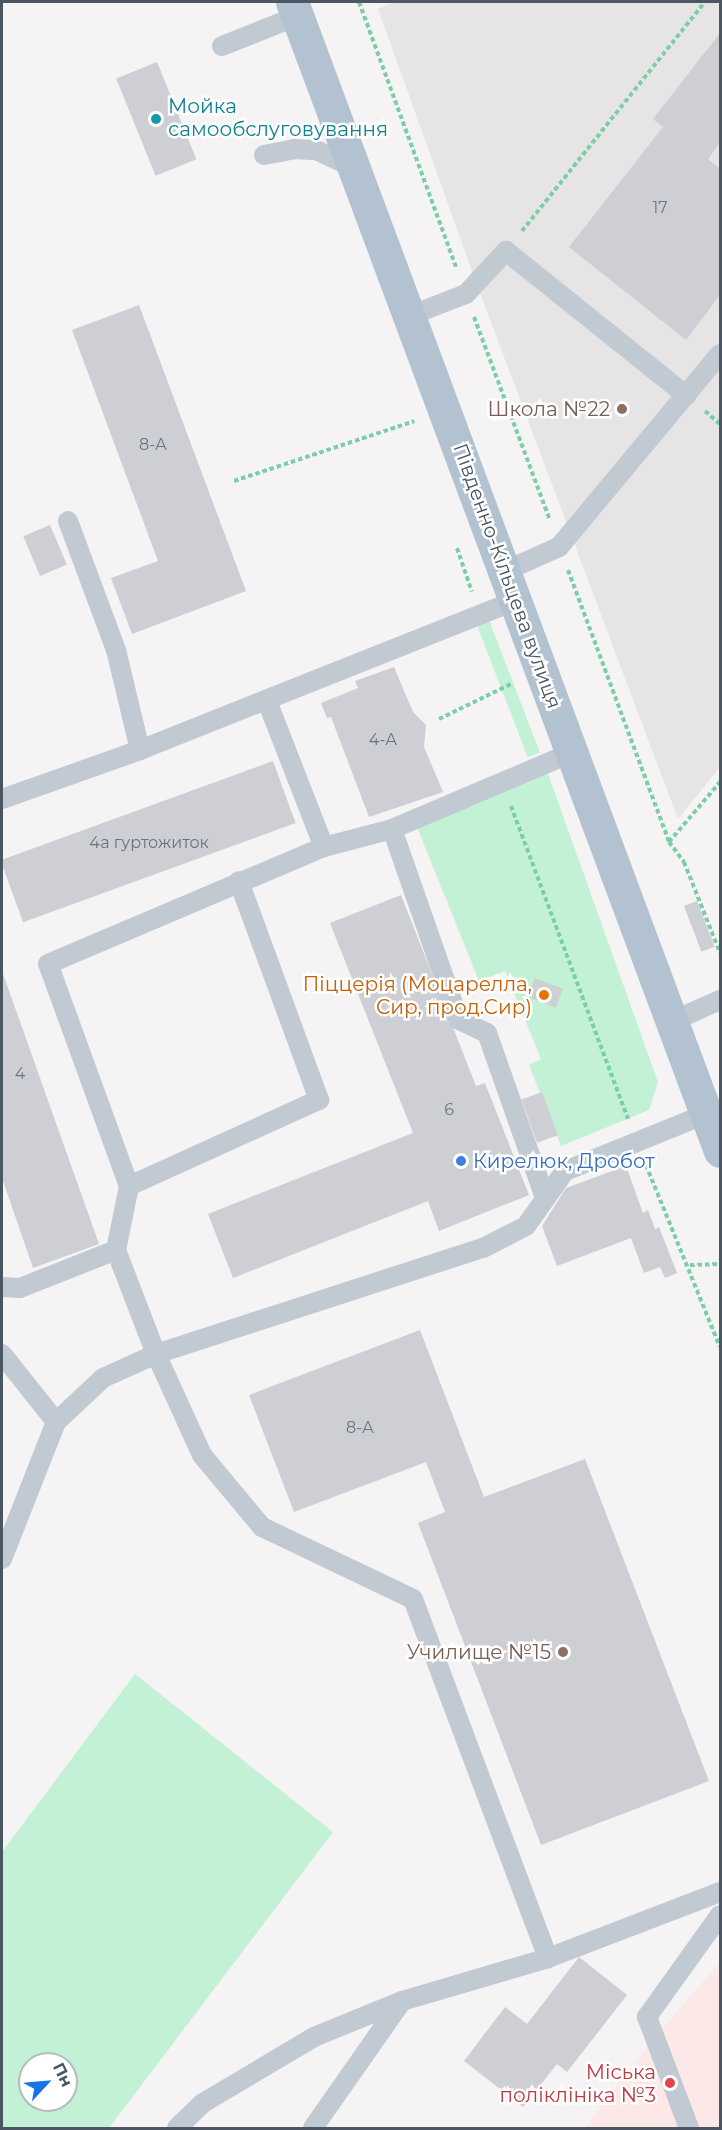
<!DOCTYPE html>
<html>
<head>
<meta charset="utf-8">
<style>
  body { margin:0 }
  #map { position:relative; width:722px; height:2130px; overflow:hidden; background:#f5f3f3; font-family:Montserrat,sans-serif }
  div>[style] { position:absolute }
  [style*='--x'] { left:calc(var(--x)*1px); top:calc(var(--y)*1px); width:calc(var(--w)*1px); rotate:calc(var(--a)*1deg) }
  .education>* { inset:0; background:#e6e4e5 }
  .medical>* { inset:0; background:#fce8e6 }
  .green>* { inset:0; background:#c3f1d5; transform-origin:0 0 }
  .building>* { inset:0; background:#cdcfd5; transform-origin:0 0 }
  .path>* { height:4px; margin-top:-2px; transform-origin:0; background:repeating-linear-gradient(90deg,#7ad0a6 0 4.5px,transparent 0 7.5px) }
  .lane>* { height:20px; margin:-10px; padding:0 10px; transform-origin:10px; border-radius:10px; background:#c1cad2 }
  .primary>* { height:33px; margin:-16.5px; padding:0 16.5px; transform-origin:16.5px; border-radius:16.5px; background:#b3c2d1 }
  .dots>* { width:16px; height:16px; translate:-50% -50%; box-sizing:border-box; border:3px solid #fff; border-radius:50% }
  span { translate:-50% -50%; white-space:nowrap; text-align:center; line-height:1.15; -webkit-text-stroke:5px #fff; paint-order:stroke }
  .number-label { font-size:16px; color:#6b747e }
  .number-label span { -webkit-text-stroke-width:0 }
  .culture-label { font-size:20px; color:#0d838f }
  .left { translate:0 -50%; text-align:left }
  .education-label { font-size:20px; color:#785e54 }
  .right { translate:-100% -50%; text-align:right }
  .street-label { font-size:20px; color:#4a5661 }
  .food-label { font-size:20px; color:#c56008 }
  .shop-label { font-size:20px; color:#366cbe }
  .health-label { font-size:20px; color:#be3a42 }
  .frame { position:absolute; inset:0; border:3px solid #4a5661; pointer-events:none }
  .north { position:absolute; left:18px; top:2052px; width:60px; height:60px; box-sizing:border-box; background:#fff; border:2px solid #b7bbc0; border-radius:50%; rotate:64deg; font-size:16px; font-weight:700; line-height:24px; text-align:center; color:#4a5661 }
  .north::after { content:''; display:block; margin:auto; width:21px; height:27px; background:#1a73e8; clip-path:polygon(50% 0,100% 100%,50% 72%,0 100%) }
</style>
</head>
<body>
<div id="map">
  <div class="education">
    <div style="clip-path:polygon(394px 2px,720px 2px,720px 767px,678px 819px,477px 285px,378px 9px)"></div>
  </div>
  <div class="medical">
    <div style="clip-path:polygon(720px 1962px,720px 2128px,585px 2128px,654px 2038px)"></div>
  </div>
  <div class="green">
    <div style="left:489px;top:620px;width:142px;height:13px;rotate:69deg"></div>
    <div style="clip-path:polygon(547px 771px,658px 1082px,649px 1110px,561px 1146px,529px 1065px,541px 1059px,505px 971px,479px 981px,417px 827px)"></div>
    <div style="clip-path:polygon(evenodd,135px 1674px,333px 1832px,109px 2128px,2px 2128px,2px 1852px,135px 1674px,30px 2064px,66px 2064px,66px 2100px,30px 2100px,30px 2064px)"></div>
  </div>
  <div class="building">
    <div style="clip-path:polygon(720px 33px,720px 143px,708px 159px,720px 169px,720px 295px,686px 340px,569px 247px,663px 127px,653px 119px)"></div>
    <div style="left:157px;top:62px;width:105px;height:44px;rotate:68deg"></div>
    <div style="clip-path:polygon(139px 305px,246px 591px,132px 634px,111px 578px,158px 561px,72px 330px)"></div>
    <div style="left:50px;top:525px;width:43px;height:29px;rotate:67deg"></div>
    <div style="clip-path:polygon(394px 667px,413px 712px,426px 725px,424px 747px,443px 792px,369px 817px,331px 717px,327px 718px,321px 703px,358px 688px,355px 681px)"></div>
    <div style="left:273px;top:761px;width:66px;height:290px;rotate:70deg"></div>
    <div style="clip-path:polygon(401px 895px,476px 1086px,485px 1083px,529px 1195px,439px 1231px,428px 1201px,233px 1278px,208px 1214px,413px 1133px,330px 923px)"></div>
    <div style="left:697px;top:901px;width:49px;height:14px;rotate:69deg"></div>
    <div style="clip-path:polygon(2px 971px,99px 1244px,33px 1268px,2px 1178px)"></div>
    <div style="left:535px;top:978px;width:30px;height:20px;rotate:21deg"></div>
    <div style="left:542px;top:1092px;width:46px;height:22px;rotate:70deg"></div>
    <div style="clip-path:polygon(626px 1166px,643px 1213px,648px 1210px,655px 1229px,659px 1227px,677px 1273px,665px 1278px,660px 1267px,644px 1273px,631px 1238px,557px 1266px,542px 1226px,566px 1188px)"></div>
    <div style="clip-path:polygon(420px 1330px,484px 1497px,585px 1459px,709px 1781px,541px 1845px,418px 1523px,445px 1512px,426px 1462px,294px 1512px,249px 1395px)"></div>
    <div style="clip-path:polygon(579px 1957px,627px 1995px,567px 2072px,557px 2064px,523px 2107px,464px 2061px,505px 2007px,527px 2024px)"></div>
  </div>
  <div class="path">
    <div style="--x:359;--y:2;--w:282;--a:69.9"></div>
    <div style="--x:522;--y:231;--w:293;--a:-51.4"></div>
    <div style="--x:474;--y:317;--w:215;--a:69.5"></div>
    <div style="--x:705;--y:411;--w:20;--a:41"></div>
    <div style="--x:234;--y:481;--w:190;--a:-18.4"></div>
    <div style="--x:457;--y:548;--w:46;--a:71.2"></div>
    <div style="--x:568;--y:570;--w:290;--a:69.6"></div>
    <div style="--x:669;--y:842;--w:25;--a:53"></div>
    <div style="--x:684;--y:862;--w:98;--a:68.4"></div>
    <div style="--x:439;--y:719;--w:82;--a:-25.9"></div>
    <div style="--x:511;--y:806;--w:334;--a:69.5"></div>
    <div style="--x:669;--y:842;--w:79;--a:-49.6"></div>
    <div style="--x:646;--y:1165;--w:196;--a:67.9"></div>
    <div style="--x:690;--y:1265;--w:30;--a:-2"></div>
  </div>
  <div class="lane">
    <div style="--x:222;--y:46;--w:81;--a:-21.8"></div>
    <div style="--x:264;--y:155;--w:31;--a:-11"></div>
    <div style="--x:294;--y:149;--w:22;--a:3"></div>
    <div style="--x:316;--y:150;--w:42;--a:25.3"></div>
    <div style="--x:409;--y:316;--w:61;--a:-21.1"></div>
    <div style="--x:466;--y:294;--w:59;--a:-47.1"></div>
    <div style="--x:506;--y:251;--w:231;--a:38.7"></div>
    <div style="--x:68;--y:521;--w:138;--a:69.6"></div>
    <div style="--x:116;--y:650;--w:103;--a:76.5"></div>
    <div style="--x:505;--y:571;--w:59;--a:-24"></div>
    <div style="--x:559;--y:547;--w:251;--a:-50.2"></div>
    <div style="--x:267;--y:701;--w:157;--a:68.7"></div>
    <div style="--x:2;--y:799;--w:146;--a:-19.5"></div>
    <div style="--x:140;--y:750;--w:405;--a:-21.7"></div>
    <div style="--x:392;--y:829;--w:202;--a:70.7"></div>
    <div style="--x:459;--y:1020;--w:31;--a:25"></div>
    <div style="--x:487;--y:1033;--w:172;--a:70.6"></div>
    <div style="--x:673;--y:1021;--w:51;--a:-24.1"></div>
    <div style="--x:129;--y:1186;--w:209;--a:-24.4"></div>
    <div style="--x:319;--y:1100;--w:233;--a:-110.1"></div>
    <div style="--x:116;--y:1250;--w:111;--a:69"></div>
    <div style="--x:156;--y:1354;--w:111;--a:65.5"></div>
    <div style="--x:202;--y:1455;--w:94;--a:50.2"></div>
    <div style="--x:262;--y:1527;--w:167;--a:25.5"></div>
    <div style="--x:413;--y:1599;--w:384;--a:69.4"></div>
    <div style="--x:2;--y:1287;--w:18;--a:3"></div>
    <div style="--x:20;--y:1288;--w:103;--a:-21.6"></div>
    <div style="--x:116;--y:1250;--w:65;--a:-78.5"></div>
    <div style="--x:129;--y:1186;--w:236;--a:-110"></div>
    <div style="--x:48;--y:964;--w:300;--a:-23"></div>
    <div style="--x:324;--y:847;--w:70;--a:-14.8"></div>
    <div style="--x:392;--y:829;--w:197;--a:-23"></div>
    <div style="--x:2;--y:1354;--w:87;--a:51.5"></div>
    <div style="--x:2;--y:1559;--w:147;--a:-68.5"></div>
    <div style="--x:56;--y:1422;--w:64;--a:-43.1"></div>
    <div style="--x:103;--y:1378;--w:58;--a:-24.4"></div>
    <div style="--x:156;--y:1354;--w:344;--a:-18"></div>
    <div style="--x:483;--y:1248;--w:48;--a:-27.1"></div>
    <div style="--x:526;--y:1226;--w:67;--a:-54.7"></div>
    <div style="--x:565;--y:1171;--w:152;--a:-22"></div>
    <div style="--x:177;--y:2128;--w:36;--a:-44"></div>
    <div style="--x:203;--y:2103;--w:129;--a:-30.7"></div>
    <div style="--x:314;--y:2037;--w:95;--a:-22.2"></div>
    <div style="--x:402;--y:2001;--w:152;--a:-16.4"></div>
    <div style="--x:548;--y:1958;--w:184;--a:-21"></div>
    <div style="--x:313;--y:2128;--w:155;--a:-55"></div>
    <div style="--x:689;--y:2128;--w:119;--a:-110.7"></div>
    <div style="--x:647;--y:2017;--w:125;--a:-54.4"></div>
  </div>
  <div class="primary">
    <div style="--x:292;--y:2;--w:1226;--a:69.57"></div>
  </div>
  <div class="dots">
    <div style="left:156px;top:119px;background:#0f9aa8"></div>
    <div style="left:622px;top:409px;background:#8d6e63"></div>
    <div style="left:544px;top:995px;background:#e8710a"></div>
    <div style="left:461px;top:1161px;background:#3f7fe0"></div>
    <div style="left:563px;top:1652px;background:#8d6e63"></div>
    <div style="left:670px;top:2083px;background:#e0444e"></div>
  </div>
  <div class="number-label">
    <span style="left:660px;top:208px">17</span>
    <span style="left:153px;top:445px">8-А</span>
    <span style="left:383px;top:740px">4-А</span>
    <span style="left:149px;top:843px">4а гуртожиток</span>
    <span style="left:20px;top:1074px">4</span>
    <span style="left:449px;top:1110px">6</span>
    <span style="left:360px;top:1428px">8-А</span>
  </div>
  <div class="culture-label">
    <span class="left" style="left:168px;top:118px">Мойка<br>самообслуговування</span>
  </div>
  <div class="education-label">
    <span class="right" style="left:610px;top:409px">Школа №22</span>
    <span class="right" style="left:551px;top:1652px">Училище №15</span>
  </div>
  <div class="street-label">
    <span style="left:507px;top:576px;rotate:70deg">Південно-Кільцева вулиця</span>
  </div>
  <div class="food-label">
    <span class="right" style="left:532px;top:996px">Піццерія (Моцарелла,<br>Сир, прод.Сир)</span>
  </div>
  <div class="shop-label">
    <span class="left" style="left:473px;top:1161px">Кирелюк, Дробот</span>
  </div>
  <div class="health-label">
    <span class="right" style="left:656px;top:2084px">Міська<br>поліклініка №3</span>
  </div>
  <div class="frame"></div>
  <div class="north">Пн</div>
</div>
</body>
</html>
